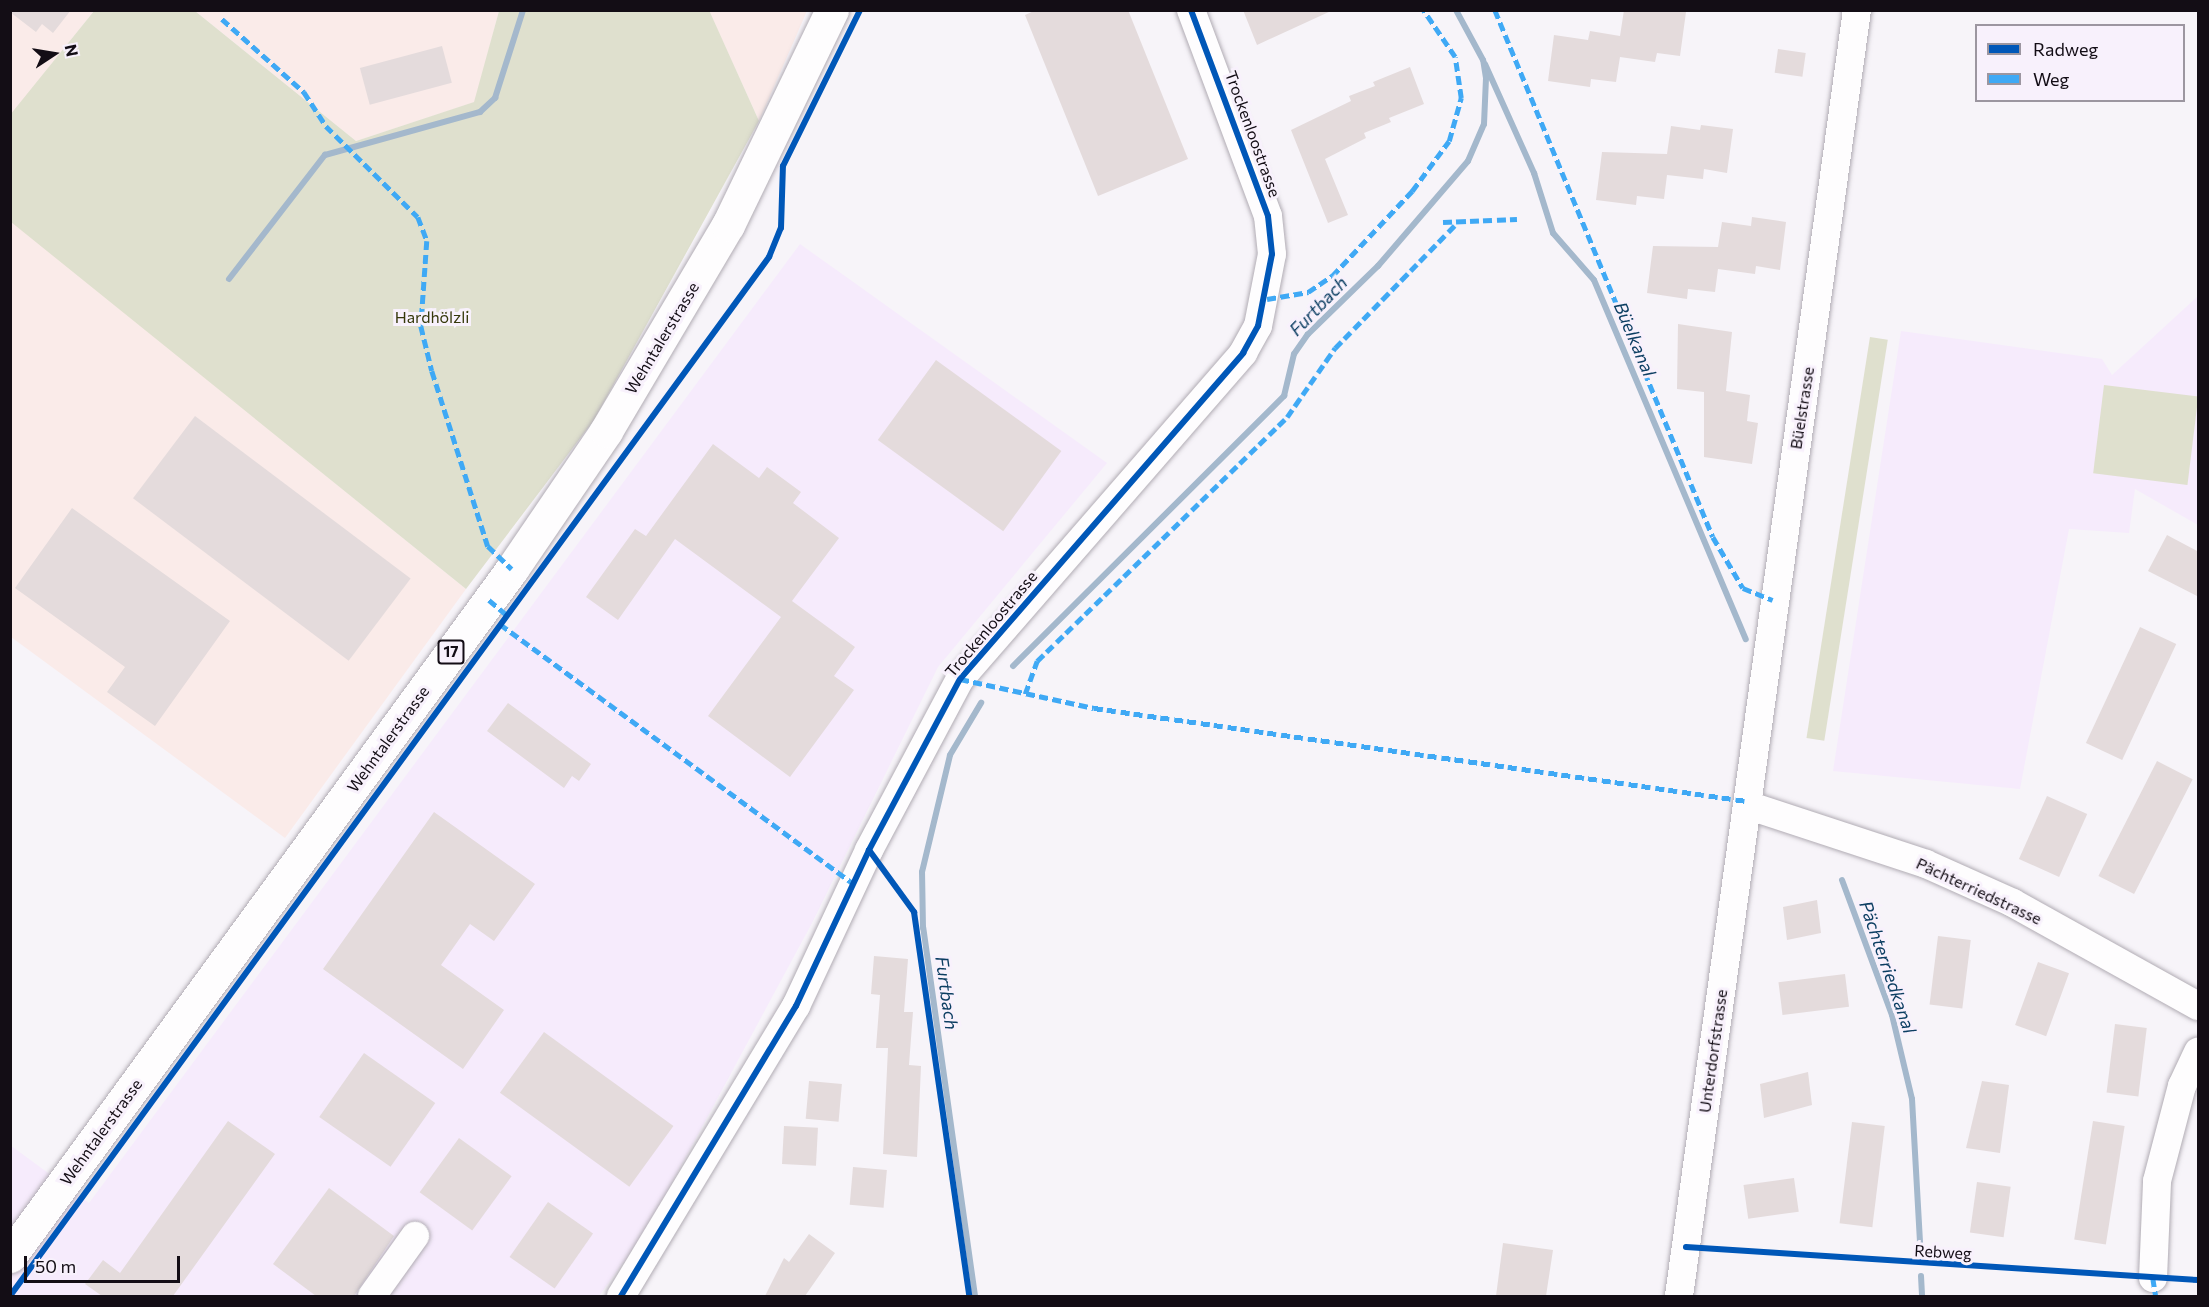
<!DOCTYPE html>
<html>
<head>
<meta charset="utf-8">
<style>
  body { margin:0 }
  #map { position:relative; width:2209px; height:1307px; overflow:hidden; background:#f7f4f9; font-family:Commissioner,sans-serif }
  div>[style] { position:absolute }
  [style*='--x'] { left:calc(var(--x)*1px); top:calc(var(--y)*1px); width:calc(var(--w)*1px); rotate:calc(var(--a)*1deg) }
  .built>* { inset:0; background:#f6ebfc }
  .industrial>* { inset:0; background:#faebe9 }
  .green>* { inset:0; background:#dfe0ce; transform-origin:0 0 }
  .stream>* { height:6px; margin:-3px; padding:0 3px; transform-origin:3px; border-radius:3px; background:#a4b8cc }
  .building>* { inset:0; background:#e4dbdc; transform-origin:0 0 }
  .roads { filter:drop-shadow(0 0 2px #b1acb4) drop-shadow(0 0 2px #b1acb4) }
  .minor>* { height:28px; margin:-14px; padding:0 14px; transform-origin:14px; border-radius:14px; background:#fefdfe }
  .major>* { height:33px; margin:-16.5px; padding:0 16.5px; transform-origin:16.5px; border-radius:16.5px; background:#fefdfe }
  .quiet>* { height:4.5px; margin-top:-2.25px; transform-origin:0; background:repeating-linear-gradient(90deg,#3fa9f5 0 9px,transparent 0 13.5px) }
  .cycleway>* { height:6px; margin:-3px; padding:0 3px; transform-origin:3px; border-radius:3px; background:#0057b8 }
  span { translate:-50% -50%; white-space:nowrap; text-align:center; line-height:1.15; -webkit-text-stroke:6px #f8f1fc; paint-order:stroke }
  .shield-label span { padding:2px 4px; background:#f8f1fc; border:2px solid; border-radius:4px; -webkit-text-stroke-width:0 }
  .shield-label { font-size:15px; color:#130d15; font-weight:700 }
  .street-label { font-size:16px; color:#130d15 }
  .park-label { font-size:16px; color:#35380a }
  .water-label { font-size:18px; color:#0c3e62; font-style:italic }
  .frame { position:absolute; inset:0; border:12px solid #130d15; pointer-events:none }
  .legend { position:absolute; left:1975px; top:24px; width:210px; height:78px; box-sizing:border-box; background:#f8f1fc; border:2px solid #9c96a0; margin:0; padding:8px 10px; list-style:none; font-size:18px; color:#130d15 }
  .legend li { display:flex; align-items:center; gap:12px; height:30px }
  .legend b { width:30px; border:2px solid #9c96a0 }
  .north { position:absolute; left:24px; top:24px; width:60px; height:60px; -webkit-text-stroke:4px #f8f1fc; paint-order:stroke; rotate:78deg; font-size:16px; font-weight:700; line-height:24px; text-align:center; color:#130d15 }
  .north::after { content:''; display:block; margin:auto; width:21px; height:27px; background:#130d15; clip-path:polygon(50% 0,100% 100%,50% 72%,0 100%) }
  .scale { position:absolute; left:24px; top:1256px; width:156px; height:27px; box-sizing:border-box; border:3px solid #130d15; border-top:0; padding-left:8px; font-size:18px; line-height:21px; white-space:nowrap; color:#130d15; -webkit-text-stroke:4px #f8f1fc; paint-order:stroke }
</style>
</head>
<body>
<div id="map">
  <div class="built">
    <div style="clip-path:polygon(800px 244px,1107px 463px,938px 667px,812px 923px,645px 1233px,599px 1296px,11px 1296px,10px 1145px,89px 1203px)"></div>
    <div style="clip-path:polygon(2198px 296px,2198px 525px,2135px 489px,2129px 533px,2069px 529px,2020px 789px,1833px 771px,1901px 331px,2102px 359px,2112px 375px)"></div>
  </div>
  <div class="industrial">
    <div style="clip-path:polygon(11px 11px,94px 11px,11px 115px)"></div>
    <div style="clip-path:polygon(195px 11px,499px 11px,475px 102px,356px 141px)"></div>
    <div style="clip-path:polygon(709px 11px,807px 11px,759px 121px)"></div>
    <div style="clip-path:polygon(10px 220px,466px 589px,285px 838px,11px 637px)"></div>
  </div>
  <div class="green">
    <div style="clip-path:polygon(709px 10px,759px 121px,594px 420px,466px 589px,11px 222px,10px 115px,94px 11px,195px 11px,356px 141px,474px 102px,499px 11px)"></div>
    <div style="left:1870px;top:337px;width:18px;height:406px;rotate:9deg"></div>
    <div style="left:2104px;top:385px;width:95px;height:89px;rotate:7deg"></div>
  </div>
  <div class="stream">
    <div style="--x:1485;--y:64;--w:120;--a:65.8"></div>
    <div style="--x:1534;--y:173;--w:63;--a:72.4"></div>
    <div style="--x:1553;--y:233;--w:62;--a:48.9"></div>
    <div style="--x:1594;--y:280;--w:390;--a:67.1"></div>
    <div style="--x:229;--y:279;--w:157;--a:-52.3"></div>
    <div style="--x:325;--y:155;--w:161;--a:-15.5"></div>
    <div style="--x:480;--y:112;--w:21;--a:-43"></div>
    <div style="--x:495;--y:98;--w:92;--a:-72.3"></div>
    <div style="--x:1013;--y:666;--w:383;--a:-44.9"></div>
    <div style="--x:1284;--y:396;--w:43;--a:-76.6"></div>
    <div style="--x:1294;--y:354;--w:24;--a:-55"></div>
    <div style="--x:1308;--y:334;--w:98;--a:-44.2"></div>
    <div style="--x:1378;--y:266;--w:138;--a:-49.4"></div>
    <div style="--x:1468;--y:161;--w:40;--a:-66.6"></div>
    <div style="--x:1484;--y:124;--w:46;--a:-87.5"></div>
    <div style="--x:1486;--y:78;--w:18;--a:-99"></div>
    <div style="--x:1483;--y:60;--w:57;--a:-118.4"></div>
    <div style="--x:1842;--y:880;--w:144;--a:69.7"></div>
    <div style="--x:1892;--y:1015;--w:86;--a:76.6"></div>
    <div style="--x:1912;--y:1099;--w:145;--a:86.8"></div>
    <div style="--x:1921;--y:1276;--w:20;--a:87"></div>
    <div style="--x:975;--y:1296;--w:372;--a:-98"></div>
    <div style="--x:923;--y:928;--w:56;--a:-91"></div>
    <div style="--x:922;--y:872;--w:120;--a:-76.5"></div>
    <div style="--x:950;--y:755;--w:61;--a:-59.2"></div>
  </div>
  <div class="building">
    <div style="clip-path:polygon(25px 10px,71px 10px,53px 33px,42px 24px,36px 32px,10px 12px)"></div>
    <div style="clip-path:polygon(1036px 10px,1128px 10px,1188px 159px,1098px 196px,1025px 15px)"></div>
    <div style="clip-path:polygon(1243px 10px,1331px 10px,1331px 11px,1257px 45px)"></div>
    <div style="clip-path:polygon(1624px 10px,1686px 12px,1680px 56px,1657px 53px,1655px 62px,1620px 57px,1616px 82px,1591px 79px,1590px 87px,1548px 81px,1554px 35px,1588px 40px,1590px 31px,1620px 36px)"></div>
    <div style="left:442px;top:46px;width:38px;height:85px;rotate:75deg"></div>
    <div style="left:1778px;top:49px;width:28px;height:24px;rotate:8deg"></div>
    <div style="clip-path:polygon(1410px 67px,1424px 104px,1389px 118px,1391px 122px,1364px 133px,1366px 138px,1325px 159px,1348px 215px,1328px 223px,1291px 130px,1351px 101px,1349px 96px,1375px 86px,1373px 82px)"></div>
    <div style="clip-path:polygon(1701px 125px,1733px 129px,1727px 173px,1704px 169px,1703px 179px,1667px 175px,1664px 199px,1637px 196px,1636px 205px,1596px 200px,1602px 152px,1667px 154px,1671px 126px,1700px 130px)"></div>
    <div style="clip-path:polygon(1752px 217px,1786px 222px,1780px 270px,1756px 266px,1755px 274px,1718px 269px,1715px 292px,1688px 289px,1687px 299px,1647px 293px,1653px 246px,1718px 247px,1722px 222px,1751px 226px)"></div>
    <div style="clip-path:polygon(1678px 324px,1732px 332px,1726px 391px,1750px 395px,1747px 421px,1758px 423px,1752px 464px,1704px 457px,1704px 392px,1677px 389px)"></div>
    <div style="left:936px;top:360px;width:155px;height:99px;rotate:36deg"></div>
    <div style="left:195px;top:416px;width:270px;height:103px;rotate:37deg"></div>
    <div style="clip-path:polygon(713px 444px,759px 478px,767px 467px,801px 492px,793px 503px,839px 538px,792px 601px,855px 647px,834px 676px,854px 690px,790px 777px,708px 716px,781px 617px,675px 539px,618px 620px,586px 597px,635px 529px,646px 536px)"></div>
    <div style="clip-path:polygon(72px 508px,230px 621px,155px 726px,107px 692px,125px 667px,15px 588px)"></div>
    <div style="clip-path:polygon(2167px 535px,2199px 552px,2199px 597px,2148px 571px)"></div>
    <div style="left:2140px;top:627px;width:40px;height:128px;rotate:25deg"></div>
    <div style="clip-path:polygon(508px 703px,591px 764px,579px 781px,572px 776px,564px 788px,487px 731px)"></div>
    <div style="left:2157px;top:761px;width:40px;height:129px;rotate:27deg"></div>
    <div style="left:2047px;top:796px;width:44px;height:69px;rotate:24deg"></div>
    <div style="clip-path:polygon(434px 812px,535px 884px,494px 941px,470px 924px,441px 965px,504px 1010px,463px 1069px,323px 969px)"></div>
    <div style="clip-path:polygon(1817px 900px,1821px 933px,1787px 940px,1783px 907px)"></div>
    <div style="left:1938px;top:936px;width:33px;height:69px;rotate:7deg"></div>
    <div style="clip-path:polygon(874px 956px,908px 959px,904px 1012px,913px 1012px,909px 1065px,921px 1066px,917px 1157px,883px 1154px,888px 1048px,876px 1048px,880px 995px,871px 994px)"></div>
    <div style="left:2038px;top:962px;width:33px;height:67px;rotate:20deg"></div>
    <div style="left:1845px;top:974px;width:33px;height:67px;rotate:83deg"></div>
    <div style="left:2115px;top:1024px;width:32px;height:69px;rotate:7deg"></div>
    <div style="left:544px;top:1032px;width:160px;height:75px;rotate:36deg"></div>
    <div style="left:364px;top:1053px;width:87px;height:78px;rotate:35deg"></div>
    <div style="clip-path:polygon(1808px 1072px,1812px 1105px,1764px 1118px,1760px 1084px)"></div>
    <div style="left:809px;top:1081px;width:33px;height:38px;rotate:5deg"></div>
    <div style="clip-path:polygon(1982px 1081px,2009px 1085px,2000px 1153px,1966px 1148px)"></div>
    <div style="clip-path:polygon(228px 1121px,275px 1154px,173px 1296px,102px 1296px,85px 1284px,103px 1260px,120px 1273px)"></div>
    <div style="left:2093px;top:1121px;width:32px;height:120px;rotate:9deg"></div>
    <div style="left:1852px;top:1122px;width:33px;height:102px;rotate:7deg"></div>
    <div style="left:784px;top:1126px;width:34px;height:38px;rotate:3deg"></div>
    <div style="left:459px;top:1138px;width:65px;height:67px;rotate:36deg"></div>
    <div style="left:853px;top:1167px;width:34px;height:38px;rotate:5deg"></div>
    <div style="left:1794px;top:1178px;width:34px;height:51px;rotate:82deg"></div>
    <div style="left:1977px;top:1182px;width:34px;height:51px;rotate:8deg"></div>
    <div style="clip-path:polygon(329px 1188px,394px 1236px,354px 1296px,316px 1296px,273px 1264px)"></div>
    <div style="left:548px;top:1202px;width:55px;height:67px;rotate:35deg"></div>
    <div style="clip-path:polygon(809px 1234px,835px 1253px,805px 1296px,765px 1296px,784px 1258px,789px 1262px)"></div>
    <div style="clip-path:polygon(1503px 1243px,1553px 1250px,1546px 1296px,1496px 1296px)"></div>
  </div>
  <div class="roads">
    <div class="minor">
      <div style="--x:1747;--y:805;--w:188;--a:18.2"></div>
      <div style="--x:1926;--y:864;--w:95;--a:24.1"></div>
      <div style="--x:2013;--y:903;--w:212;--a:29.1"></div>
      <div style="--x:2153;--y:1278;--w:97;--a:-87.6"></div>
      <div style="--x:2157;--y:1181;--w:98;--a:-75.3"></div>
      <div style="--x:2182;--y:1086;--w:38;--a:-65"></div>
      <div style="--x:372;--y:1296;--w:74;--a:-54.4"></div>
      <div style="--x:621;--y:1296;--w:339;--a:-58.9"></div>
      <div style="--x:796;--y:1006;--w:172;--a:-64.9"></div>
      <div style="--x:869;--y:850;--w:194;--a:-62"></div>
      <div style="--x:960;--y:679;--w:432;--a:-49"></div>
      <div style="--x:1243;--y:353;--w:31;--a:-61"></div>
      <div style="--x:1258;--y:326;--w:73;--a:-79"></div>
      <div style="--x:1272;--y:254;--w:38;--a:-96"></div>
      <div style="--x:1268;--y:216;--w:220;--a:-110.5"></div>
      <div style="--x:1679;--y:1296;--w:1298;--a:-82.12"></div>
    </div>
    <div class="major">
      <div style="--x:10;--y:1256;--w:851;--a:-53.84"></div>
      <div style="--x:512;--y:569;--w:167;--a:-55.7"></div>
      <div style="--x:606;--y:431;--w:239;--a:-59.4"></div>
      <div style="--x:728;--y:225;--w:239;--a:-64.2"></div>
    </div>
  </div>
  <div class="quiet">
    <div style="--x:1495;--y:10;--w:570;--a:67.53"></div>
    <div style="--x:1713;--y:537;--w:59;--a:59.5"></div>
    <div style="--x:1743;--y:588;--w:32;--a:22"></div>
    <div style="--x:222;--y:19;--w:110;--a:41.7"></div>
    <div style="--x:304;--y:92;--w:40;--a:57.1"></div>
    <div style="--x:326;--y:126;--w:129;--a:44.7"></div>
    <div style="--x:418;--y:217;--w:26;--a:69"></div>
    <div style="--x:427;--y:241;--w:85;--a:94"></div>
    <div style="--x:421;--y:326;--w:46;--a:76.3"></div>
    <div style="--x:432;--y:371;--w:184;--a:72.3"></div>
    <div style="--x:488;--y:546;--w:33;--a:44"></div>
    <div style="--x:1443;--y:222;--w:74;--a:-2.3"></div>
    <div style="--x:1267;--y:299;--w:42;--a:-9.7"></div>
    <div style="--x:1308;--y:292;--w:29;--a:-34"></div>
    <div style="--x:1332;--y:276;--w:117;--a:-46.7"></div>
    <div style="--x:1412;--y:191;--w:62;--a:-53.5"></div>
    <div style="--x:1449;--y:141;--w:45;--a:-74.4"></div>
    <div style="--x:1461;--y:98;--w:41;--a:-98.3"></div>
    <div style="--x:1455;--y:57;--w:57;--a:-124.2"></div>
    <div style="--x:489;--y:600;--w:23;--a:40"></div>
    <div style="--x:500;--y:624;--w:437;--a:36.3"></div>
    <div style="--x:960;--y:679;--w:137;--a:12.2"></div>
    <div style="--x:1094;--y:708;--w:660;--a:8.11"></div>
    <div style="--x:1025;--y:694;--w:35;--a:-70"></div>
    <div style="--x:1037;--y:661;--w:349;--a:-44.3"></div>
    <div style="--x:1287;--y:417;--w:84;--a:-55.2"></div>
    <div style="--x:1335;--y:348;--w:172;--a:-45.7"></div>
    <div style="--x:2153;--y:1278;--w:18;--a:81"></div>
  </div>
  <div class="cycleway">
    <div style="--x:869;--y:850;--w:77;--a:54"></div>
    <div style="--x:914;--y:912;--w:388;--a:81.8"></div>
    <div style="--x:1686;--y:1247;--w:513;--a:3.69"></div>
    <div style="--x:10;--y:1296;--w:1287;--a:-53.85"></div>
    <div style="--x:769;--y:257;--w:31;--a:-68"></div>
    <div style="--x:781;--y:228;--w:62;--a:-88.2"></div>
    <div style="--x:783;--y:166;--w:174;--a:-63.7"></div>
    <div style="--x:621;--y:1296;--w:339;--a:-58.9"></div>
    <div style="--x:796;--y:1006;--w:172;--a:-64.9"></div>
    <div style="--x:869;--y:850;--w:194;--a:-62"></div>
    <div style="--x:960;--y:679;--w:432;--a:-49"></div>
    <div style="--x:1243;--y:353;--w:31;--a:-61"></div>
    <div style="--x:1258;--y:326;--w:73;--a:-79"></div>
    <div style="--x:1272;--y:254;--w:38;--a:-96"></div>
    <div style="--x:1268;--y:216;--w:220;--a:-110.5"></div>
  </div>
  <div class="shield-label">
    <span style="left:451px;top:652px">17</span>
  </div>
  <div class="street-label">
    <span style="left:1253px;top:134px;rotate:70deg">Trockenloostrasse</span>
    <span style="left:662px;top:338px;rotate:-59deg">Wehntalerstrasse</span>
    <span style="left:1802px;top:408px;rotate:-81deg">Büelstrasse</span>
    <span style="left:991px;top:624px;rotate:-50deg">Trockenloostrasse</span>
    <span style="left:388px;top:739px;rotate:-54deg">Wehntalerstrasse</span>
    <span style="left:1979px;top:891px;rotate:25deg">Pächterriedstrasse</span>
    <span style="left:1713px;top:1051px;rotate:-82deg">Unterdorfstrasse</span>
    <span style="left:101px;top:1132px;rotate:-54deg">Wehntalerstrasse</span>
    <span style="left:1943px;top:1252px;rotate:3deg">Rebweg</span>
  </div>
  <div class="park-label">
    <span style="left:432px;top:317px">Hardhölzli</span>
  </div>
  <div class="water-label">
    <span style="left:1318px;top:306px;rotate:-46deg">Furtbach</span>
    <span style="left:1635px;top:339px;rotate:67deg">Büelkanal</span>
    <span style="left:1888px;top:967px;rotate:71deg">Pächterriedkanal</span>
    <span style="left:947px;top:993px;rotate:82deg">Furtbach</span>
  </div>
  <div class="frame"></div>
  <ul class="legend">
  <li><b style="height:8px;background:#0057b8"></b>Radweg</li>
  <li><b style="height:8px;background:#3fa9f5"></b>Weg</li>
  </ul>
  <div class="north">N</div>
  <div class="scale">50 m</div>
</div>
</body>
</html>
